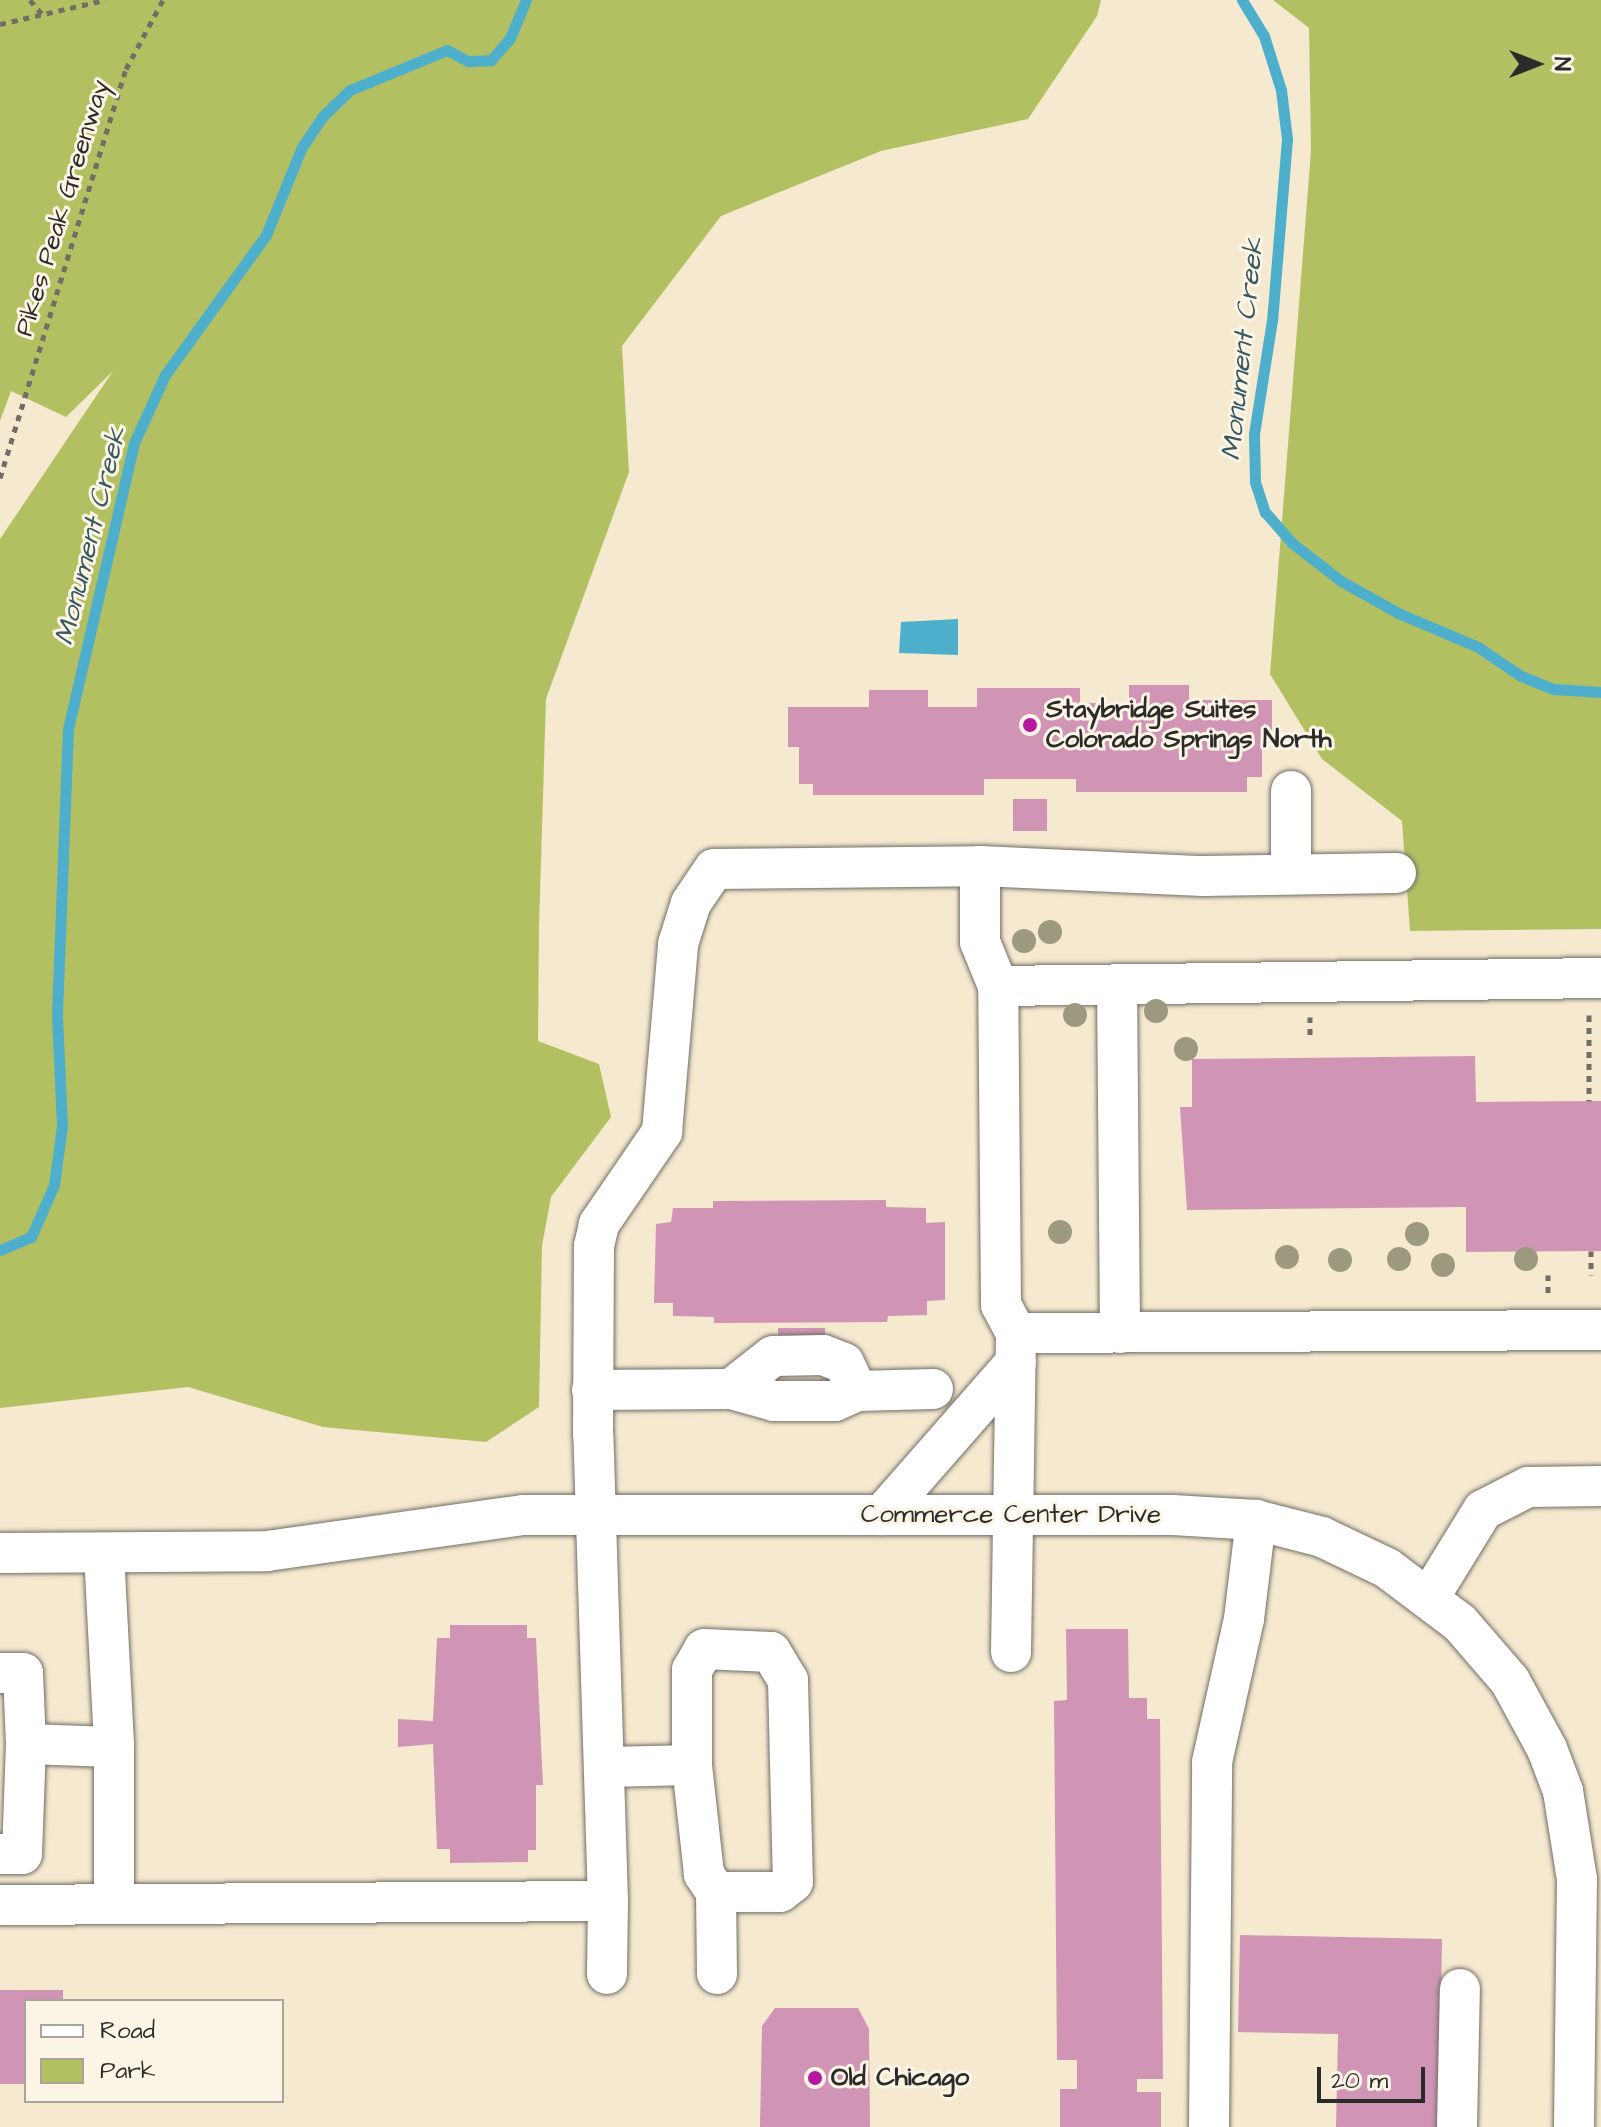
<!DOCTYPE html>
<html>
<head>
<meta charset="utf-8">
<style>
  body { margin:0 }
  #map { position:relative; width:1601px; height:2127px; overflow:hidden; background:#f5e9d0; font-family:"Architects Daughter",sans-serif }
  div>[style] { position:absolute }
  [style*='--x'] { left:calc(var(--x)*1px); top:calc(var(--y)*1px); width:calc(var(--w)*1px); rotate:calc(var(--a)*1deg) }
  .green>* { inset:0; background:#b3c062 }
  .water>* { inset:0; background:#4dafcc }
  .stream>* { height:11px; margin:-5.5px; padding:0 5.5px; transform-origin:5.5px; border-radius:5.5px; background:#4dafcc }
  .building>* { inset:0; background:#d095b4; transform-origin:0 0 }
  .path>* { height:5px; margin-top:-2.5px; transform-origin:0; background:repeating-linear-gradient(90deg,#726e65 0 6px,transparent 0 12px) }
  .roads { filter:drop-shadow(0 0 2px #726e65) drop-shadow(0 0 2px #726e65) }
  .minor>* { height:40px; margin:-20px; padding:0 20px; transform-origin:20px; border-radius:20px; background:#fff }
  .trees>* { width:24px; height:24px; margin:-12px; border-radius:50%; background:#9c997f }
  .dots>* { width:22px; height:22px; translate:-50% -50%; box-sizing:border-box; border:4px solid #fcf5e5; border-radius:50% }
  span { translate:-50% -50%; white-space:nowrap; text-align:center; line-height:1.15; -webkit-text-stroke:6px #fcf5e5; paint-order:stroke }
  .street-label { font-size:26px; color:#2b2b2b }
  .poi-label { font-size:26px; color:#2b2b2b; font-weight:700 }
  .left { translate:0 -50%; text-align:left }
  .water-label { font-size:28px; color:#375963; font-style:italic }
  .legend { position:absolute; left:24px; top:1999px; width:260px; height:104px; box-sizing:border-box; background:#fcf5e5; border:2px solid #a8a49b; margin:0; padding:10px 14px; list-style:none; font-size:24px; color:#2b2b2b }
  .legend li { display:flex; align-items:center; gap:16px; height:40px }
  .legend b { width:40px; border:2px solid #a8a49b }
  .north { position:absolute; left:1497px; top:24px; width:80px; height:80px; -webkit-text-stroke:6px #fcf5e5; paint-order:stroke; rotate:90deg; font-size:22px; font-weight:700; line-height:32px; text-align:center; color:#2b2b2b }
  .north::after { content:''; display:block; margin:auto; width:28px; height:36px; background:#2b2b2b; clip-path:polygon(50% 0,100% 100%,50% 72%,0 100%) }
  .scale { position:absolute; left:1317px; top:2067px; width:108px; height:36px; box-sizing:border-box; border:4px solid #2b2b2b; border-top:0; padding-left:10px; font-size:24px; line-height:28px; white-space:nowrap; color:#2b2b2b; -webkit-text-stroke:6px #fcf5e5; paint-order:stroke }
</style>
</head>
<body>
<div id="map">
  <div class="green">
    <div style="clip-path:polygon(0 0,1101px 0,1097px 16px,1028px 119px,881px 151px,721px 216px,622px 346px,629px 472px,546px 699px,539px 926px,538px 1041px,599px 1064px,611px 1117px,551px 1197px,542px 1246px,539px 1407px,486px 1442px,323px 1427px,188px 1387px,0 1408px,0 539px,113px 371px,66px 417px,11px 391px,0 421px)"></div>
    <div style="clip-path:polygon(1273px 0,1601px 0,1601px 929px,1410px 931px,1402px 821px,1322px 759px,1270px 674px,1311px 151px,1309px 28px)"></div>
  </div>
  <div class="water">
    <div style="clip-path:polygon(958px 619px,958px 655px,899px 653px,901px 622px)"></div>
  </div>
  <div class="stream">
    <div style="--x:1242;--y:0;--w:42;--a:58.6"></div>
    <div style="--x:1264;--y:36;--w:57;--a:72.5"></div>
    <div style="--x:1281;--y:90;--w:49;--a:83"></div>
    <div style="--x:1287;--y:139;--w:182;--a:94.7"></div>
    <div style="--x:1272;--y:320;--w:115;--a:99"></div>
    <div style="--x:1254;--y:434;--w:48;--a:88.8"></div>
    <div style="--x:1255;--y:482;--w:32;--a:72"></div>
    <div style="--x:1265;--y:512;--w:41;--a:48.9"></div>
    <div style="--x:1292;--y:543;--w:62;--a:37.8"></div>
    <div style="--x:1341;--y:581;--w:65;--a:29.3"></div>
    <div style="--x:1398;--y:613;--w:87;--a:23"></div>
    <div style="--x:1478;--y:647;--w:52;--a:34"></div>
    <div style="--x:1521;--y:676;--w:35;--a:22"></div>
    <div style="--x:1553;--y:689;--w:48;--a:3.6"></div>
    <div style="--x:0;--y:1250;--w:34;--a:-23"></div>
    <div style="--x:31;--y:1237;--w:57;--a:-66.1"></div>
    <div style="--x:54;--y:1185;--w:60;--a:-82.3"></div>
    <div style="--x:62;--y:1126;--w:112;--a:-92.6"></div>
    <div style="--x:57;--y:1014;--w:285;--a:-87.8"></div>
    <div style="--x:68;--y:729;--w:294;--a:-77"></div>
    <div style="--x:134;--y:443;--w:75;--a:-65.5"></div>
    <div style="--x:165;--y:375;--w:173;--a:-54.2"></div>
    <div style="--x:266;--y:235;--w:95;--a:-67.8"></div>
    <div style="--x:302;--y:147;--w:37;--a:-56"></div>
    <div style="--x:323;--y:116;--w:37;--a:-44"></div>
    <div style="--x:350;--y:90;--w:105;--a:-22.4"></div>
    <div style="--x:447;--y:50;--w:24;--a:28"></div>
    <div style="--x:468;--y:61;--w:23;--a:-2"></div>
    <div style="--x:491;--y:60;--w:29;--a:-49"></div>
    <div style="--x:510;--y:38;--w:41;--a:-67.2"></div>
  </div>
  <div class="building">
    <div style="clip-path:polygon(1129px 685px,1189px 685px,1189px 700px,1272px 700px,1272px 743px,1262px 743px,1262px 777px,1247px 777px,1247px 792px,1076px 792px,1076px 779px,984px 779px,984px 795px,813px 795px,813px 784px,799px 784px,799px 747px,788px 747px,788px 707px,869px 707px,869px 690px,928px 690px,928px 707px,977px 707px,977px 688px,1080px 688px,1080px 703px,1129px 703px)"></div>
    <div style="left:1013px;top:799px;width:34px;height:32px"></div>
    <div style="clip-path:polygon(1475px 1056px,1476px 1102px,1601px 1101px,1601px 1251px,1466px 1252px,1466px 1207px,1187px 1210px,1180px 1107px,1192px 1107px,1192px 1059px)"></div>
    <div style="clip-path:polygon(886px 1200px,886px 1207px,926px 1208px,926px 1223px,945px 1222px,945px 1300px,927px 1301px,927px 1315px,888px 1316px,887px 1322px,714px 1323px,714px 1317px,673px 1316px,673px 1303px,654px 1303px,656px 1224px,671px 1222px,673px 1208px,713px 1208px,713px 1201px)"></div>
    <div style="left:778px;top:1328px;width:47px;height:47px"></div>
    <div style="clip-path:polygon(450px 1625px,527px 1625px,527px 1638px,536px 1638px,543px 1785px,536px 1785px,536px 1850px,528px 1850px,528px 1862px,450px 1863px,450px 1849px,437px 1849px,433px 1744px,398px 1747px,398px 1719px,433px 1721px,437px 1638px,450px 1638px)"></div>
    <div style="clip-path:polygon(1066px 1629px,1128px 1629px,1129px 1698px,1147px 1698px,1147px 1719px,1160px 1719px,1163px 2079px,1137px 2079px,1137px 2092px,1161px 2092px,1161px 2127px,1060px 2127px,1060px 2089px,1077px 2089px,1077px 2060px,1057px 2060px,1054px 1701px,1067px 1700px)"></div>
    <div style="clip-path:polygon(1240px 1935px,1442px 1939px,1439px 2127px,1336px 2127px,1338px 2034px,1238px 2032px)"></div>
    <div style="clip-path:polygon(0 1990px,63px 1990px,63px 2001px,26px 2001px,26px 2084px,0 2084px)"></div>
    <div style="clip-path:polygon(775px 2008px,858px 2008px,869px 2029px,870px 2127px,760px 2127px,762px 2026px)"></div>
  </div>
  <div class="path">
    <div style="--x:30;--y:0;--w:18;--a:49"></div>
    <div style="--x:0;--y:24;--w:108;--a:-12.9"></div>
    <div style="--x:0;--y:478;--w:428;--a:-72.9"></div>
    <div style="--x:126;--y:69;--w:78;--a:-61.8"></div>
    <div style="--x:1589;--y:1015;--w:86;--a:90"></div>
    <div style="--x:1310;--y:1017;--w:19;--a:90"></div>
    <div style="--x:1591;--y:1251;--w:24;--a:90"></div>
    <div style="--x:1548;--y:1275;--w:19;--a:90"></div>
  </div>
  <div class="roads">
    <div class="minor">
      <div style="--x:980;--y:866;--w:76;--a:90"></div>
      <div style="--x:980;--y:942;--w:48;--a:67.8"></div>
      <div style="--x:1291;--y:873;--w:82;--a:-90"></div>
      <div style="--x:1117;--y:985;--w:348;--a:89.5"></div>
      <div style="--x:1016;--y:1333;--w:32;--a:-118"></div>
      <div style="--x:1001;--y:1305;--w:319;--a:-90.5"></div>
      <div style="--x:998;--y:986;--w:603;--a:-0.76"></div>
      <div style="--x:731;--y:1389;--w:53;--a:-38.2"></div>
      <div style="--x:773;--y:1356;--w:50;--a:-1.1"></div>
      <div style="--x:823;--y:1355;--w:22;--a:21"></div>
      <div style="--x:844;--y:1363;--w:31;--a:65"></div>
      <div style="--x:592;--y:1390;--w:139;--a:-0.4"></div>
      <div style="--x:731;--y:1389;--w:45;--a:15.6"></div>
      <div style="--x:774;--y:1401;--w:61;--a:0"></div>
      <div style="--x:835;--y:1401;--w:24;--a:-24"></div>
      <div style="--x:857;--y:1391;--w:76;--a:-1.5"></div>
      <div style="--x:882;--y:1515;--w:203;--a:-48.8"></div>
      <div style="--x:0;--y:1553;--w:267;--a:-0.4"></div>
      <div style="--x:267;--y:1551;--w:259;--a:-8"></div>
      <div style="--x:523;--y:1515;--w:650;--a:0"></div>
      <div style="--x:1173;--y:1515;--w:83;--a:3.4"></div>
      <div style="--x:1256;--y:1520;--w:68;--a:14.4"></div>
      <div style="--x:1322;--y:1537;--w:72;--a:25.5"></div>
      <div style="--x:1387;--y:1568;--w:91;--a:37"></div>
      <div style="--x:1460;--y:1623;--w:77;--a:49.2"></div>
      <div style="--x:1510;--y:1681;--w:77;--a:61.4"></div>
      <div style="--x:1547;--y:1749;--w:45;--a:69.1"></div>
      <div style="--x:1563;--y:1791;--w:89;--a:81"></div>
      <div style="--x:1577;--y:1879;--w:248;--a:90.7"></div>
      <div style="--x:104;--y:1553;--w:194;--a:87"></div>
      <div style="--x:114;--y:1747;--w:156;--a:90"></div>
      <div style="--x:1430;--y:1596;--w:101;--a:-58.4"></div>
      <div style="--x:1483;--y:1510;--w:51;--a:-27.1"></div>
      <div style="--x:1528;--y:1487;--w:73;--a:-0.8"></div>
      <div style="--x:1011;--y:1652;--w:319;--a:-89.1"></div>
      <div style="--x:1016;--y:1333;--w:585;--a:-0.29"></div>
      <div style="--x:0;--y:1673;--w:23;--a:0"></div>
      <div style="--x:23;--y:1673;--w:71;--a:87.6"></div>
      <div style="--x:26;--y:1744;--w:110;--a:92.1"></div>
      <div style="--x:22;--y:1854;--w:22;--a:180"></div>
      <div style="--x:26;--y:1744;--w:88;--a:2"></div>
      <div style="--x:607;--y:1767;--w:85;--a:-1.3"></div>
      <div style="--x:692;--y:1765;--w:95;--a:-90"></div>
      <div style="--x:692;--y:1670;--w:24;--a:-60"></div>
      <div style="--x:704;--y:1649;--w:67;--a:2.6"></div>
      <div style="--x:771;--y:1652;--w:33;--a:59"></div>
      <div style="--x:788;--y:1680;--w:202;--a:88.6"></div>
      <div style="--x:793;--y:1882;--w:16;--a:142"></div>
      <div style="--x:780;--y:1892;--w:64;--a:180"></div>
      <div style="--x:716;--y:1892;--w:22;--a:-124"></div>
      <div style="--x:704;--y:1874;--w:110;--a:-96.3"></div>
      <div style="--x:716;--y:1892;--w:82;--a:89.3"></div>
      <div style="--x:0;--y:1905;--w:608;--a:-0.38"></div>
      <div style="--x:608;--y:1901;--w:466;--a:-91.8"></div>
      <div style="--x:593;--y:1435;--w:189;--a:-89.7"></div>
      <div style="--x:594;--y:1246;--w:23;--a:-77"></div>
      <div style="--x:599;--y:1224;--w:112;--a:-55.6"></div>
      <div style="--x:662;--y:1132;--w:189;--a:-85.1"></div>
      <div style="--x:678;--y:944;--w:43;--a:-72.4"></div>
      <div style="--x:691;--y:903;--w:41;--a:-55.9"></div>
      <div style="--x:714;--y:869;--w:266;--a:-0.6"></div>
      <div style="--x:980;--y:866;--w:223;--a:2.6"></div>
      <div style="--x:1203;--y:876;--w:193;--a:-0.9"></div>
      <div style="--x:607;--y:1974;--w:73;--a:-89.2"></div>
      <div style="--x:1209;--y:2127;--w:365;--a:-89.5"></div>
      <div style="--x:1212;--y:1762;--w:147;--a:-77.4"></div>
      <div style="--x:1244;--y:1619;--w:100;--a:-83.1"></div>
      <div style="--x:1457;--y:2127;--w:138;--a:-88.8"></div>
    </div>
  </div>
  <div class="trees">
    <div style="left:1050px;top:932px"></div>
    <div style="left:1024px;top:941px"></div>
    <div style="left:1156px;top:1011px"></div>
    <div style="left:1075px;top:1015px"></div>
    <div style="left:1186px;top:1049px"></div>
    <div style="left:1060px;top:1232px"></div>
    <div style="left:1417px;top:1234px"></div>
    <div style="left:1287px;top:1257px"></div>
    <div style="left:1399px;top:1259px"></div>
    <div style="left:1526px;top:1259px"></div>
    <div style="left:1340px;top:1260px"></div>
    <div style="left:1443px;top:1265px"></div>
  </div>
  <div class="dots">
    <div style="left:1030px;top:725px;background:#b5179e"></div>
    <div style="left:815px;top:2078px;background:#b5179e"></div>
  </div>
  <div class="street-label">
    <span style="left:63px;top:208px;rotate:-73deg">Pikes Peak Greenway</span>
    <span style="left:1011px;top:1515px">Commerce Center Drive</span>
  </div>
  <div class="poi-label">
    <span class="left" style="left:1046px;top:725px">Staybridge Suites<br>Colorado Springs North</span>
    <span class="left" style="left:831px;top:2078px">Old Chicago</span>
  </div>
  <div class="water-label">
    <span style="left:1243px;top:349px;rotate:-84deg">Monument Creek</span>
    <span style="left:91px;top:536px;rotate:-76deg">Monument Creek</span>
  </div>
  <ul class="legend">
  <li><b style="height:10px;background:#fff"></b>Road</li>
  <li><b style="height:22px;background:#b3c062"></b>Park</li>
  </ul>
  <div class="north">N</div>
  <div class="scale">20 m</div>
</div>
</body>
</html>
